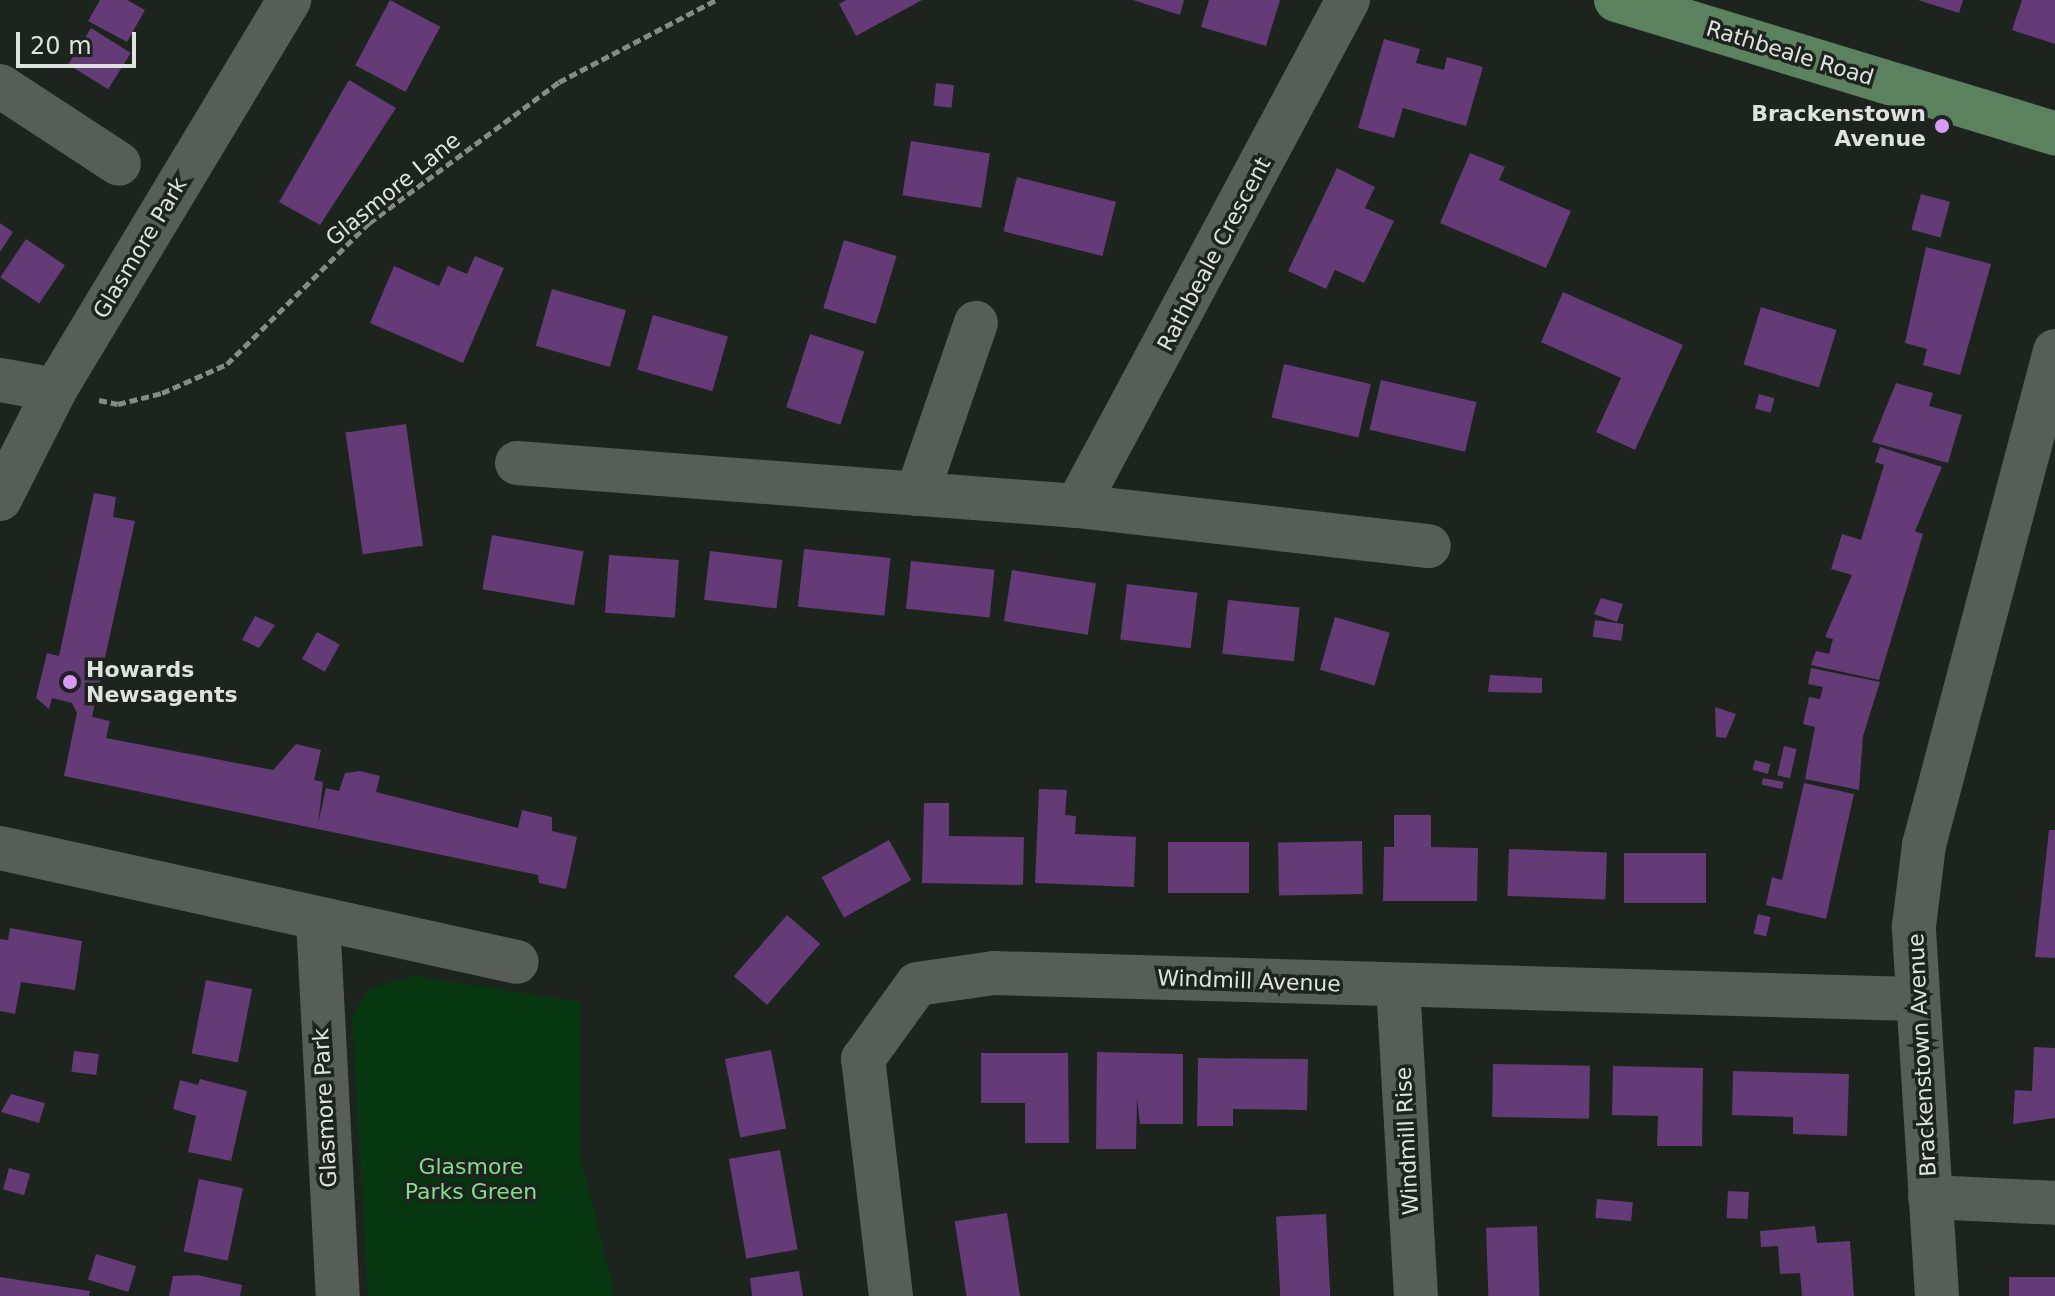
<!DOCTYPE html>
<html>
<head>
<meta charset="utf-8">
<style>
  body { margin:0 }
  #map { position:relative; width:2055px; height:1296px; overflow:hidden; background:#1d231d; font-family:"DejaVu Sans",sans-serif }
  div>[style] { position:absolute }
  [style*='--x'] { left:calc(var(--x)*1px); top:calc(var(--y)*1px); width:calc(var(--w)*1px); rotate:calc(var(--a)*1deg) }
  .green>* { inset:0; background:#073711 }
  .building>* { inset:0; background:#643a77; transform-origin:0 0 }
  .path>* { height:5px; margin-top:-2.5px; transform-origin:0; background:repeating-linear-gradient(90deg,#868b86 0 8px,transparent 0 12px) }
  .minor>* { height:44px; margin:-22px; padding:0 22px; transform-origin:22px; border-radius:22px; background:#565e57 }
  .major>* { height:44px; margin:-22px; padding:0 22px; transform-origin:22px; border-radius:22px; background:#5b815e }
  .dots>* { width:22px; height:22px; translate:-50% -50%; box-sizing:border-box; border:4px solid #1d231d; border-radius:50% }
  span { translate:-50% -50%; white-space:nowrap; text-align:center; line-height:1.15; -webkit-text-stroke:7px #1d231d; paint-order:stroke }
  .street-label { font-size:22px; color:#dfe3df }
  .poi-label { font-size:22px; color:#dfe3df; font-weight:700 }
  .right { translate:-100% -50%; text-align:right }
  .left { translate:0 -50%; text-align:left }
  .park-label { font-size:22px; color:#84dc8d }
  .scale { position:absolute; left:16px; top:32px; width:120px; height:36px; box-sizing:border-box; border:4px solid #dfe3df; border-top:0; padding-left:10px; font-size:24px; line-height:28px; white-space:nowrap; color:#dfe3df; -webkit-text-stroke:6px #1d231d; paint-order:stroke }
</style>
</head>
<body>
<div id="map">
  <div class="green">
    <div style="clip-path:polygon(416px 976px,580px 1002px,580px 1153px,615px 1296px,368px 1296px,352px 1016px,370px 988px)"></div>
  </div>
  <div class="building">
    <div style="clip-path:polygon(100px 0,127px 0,145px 10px,127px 42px,88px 21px)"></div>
    <div style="left:390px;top:0;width:57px;height:74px;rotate:28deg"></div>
    <div style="clip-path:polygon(846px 0,922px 0,856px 36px,839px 4px)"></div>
    <div style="clip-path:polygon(1133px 0,1184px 0,1180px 15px)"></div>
    <div style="clip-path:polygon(1209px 0,1280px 0,1266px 46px,1201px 27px)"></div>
    <div style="clip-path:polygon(1918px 0,1963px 0,1959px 13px)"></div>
    <div style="clip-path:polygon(2022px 0,2055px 0,2055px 44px,2012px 30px)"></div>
    <div style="left:91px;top:28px;width:47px;height:43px;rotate:32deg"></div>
    <div style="clip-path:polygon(1384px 39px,1420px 49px,1416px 63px,1444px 70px,1447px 57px,1483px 67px,1466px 126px,1403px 108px,1394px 138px,1358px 128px)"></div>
    <div style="clip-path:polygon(349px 80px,396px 108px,320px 225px,279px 202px)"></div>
    <div style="left:936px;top:83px;width:18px;height:23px;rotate:6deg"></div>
    <div style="left:911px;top:141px;width:80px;height:55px;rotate:9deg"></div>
    <div style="clip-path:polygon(1470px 153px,1505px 167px,1499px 180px,1571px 211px,1546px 268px,1440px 223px)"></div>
    <div style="clip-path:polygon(1337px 168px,1375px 187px,1365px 208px,1394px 221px,1364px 283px,1335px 270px,1326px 289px,1288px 271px)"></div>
    <div style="left:1017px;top:177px;width:102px;height:56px;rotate:14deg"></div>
    <div style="left:1921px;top:194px;width:30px;height:37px;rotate:15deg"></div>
    <div style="clip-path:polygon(0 223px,13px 232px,0 252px)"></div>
    <div style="left:26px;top:239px;width:47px;height:46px;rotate:34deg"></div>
    <div style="left:844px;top:240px;width:55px;height:71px;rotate:17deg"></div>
    <div style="clip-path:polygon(1926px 247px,1991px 264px,1960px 375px,1923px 365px,1927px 349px,1905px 343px)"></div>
    <div style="clip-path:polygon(475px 256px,504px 268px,463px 363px,370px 323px,394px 266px,439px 286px,448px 266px,467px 274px)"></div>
    <div style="left:552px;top:289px;width:77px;height:59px;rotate:16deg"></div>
    <div style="clip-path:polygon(1563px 292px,1683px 345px,1635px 450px,1596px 432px,1621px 378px,1541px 342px)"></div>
    <div style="left:1761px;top:307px;width:79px;height:60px;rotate:17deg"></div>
    <div style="left:653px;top:315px;width:78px;height:57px;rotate:16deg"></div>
    <div style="left:810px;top:334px;width:57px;height:77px;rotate:18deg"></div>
    <div style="left:1284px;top:364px;width:89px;height:55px;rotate:13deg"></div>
    <div style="left:1381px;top:380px;width:98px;height:51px;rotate:13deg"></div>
    <div style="clip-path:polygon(1896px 383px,1933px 393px,1929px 406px,1962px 415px,1948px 463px,1872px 442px)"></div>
    <div style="left:1759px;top:394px;width:16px;height:15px;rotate:15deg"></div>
    <div style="left:406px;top:424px;width:123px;height:61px;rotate:82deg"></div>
    <div style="clip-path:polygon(1880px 447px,1942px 467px,1915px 531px,1923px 534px,1879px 680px,1811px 665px,1816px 651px,1829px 654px,1833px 639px,1825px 637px,1852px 575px,1831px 569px,1842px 534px,1861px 540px,1884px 465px,1875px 462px)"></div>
    <div style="clip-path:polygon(94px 493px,116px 497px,113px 517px,135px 521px,92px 717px,110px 721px,106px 738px,273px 770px,296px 744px,321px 750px,314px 780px,323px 782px,318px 824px,326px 788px,339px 791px,345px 773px,360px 771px,380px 776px,376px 792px,518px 828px,522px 810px,552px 817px,552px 831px,577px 837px,566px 889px,539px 883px,538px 875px,64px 776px,77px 713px,72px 703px,52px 698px,49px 709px,36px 698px,47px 653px,59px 656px)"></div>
    <div style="left:492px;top:535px;width:93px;height:55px;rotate:10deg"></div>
    <div style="left:804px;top:549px;width:87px;height:58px;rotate:6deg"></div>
    <div style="left:710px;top:551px;width:73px;height:49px;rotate:7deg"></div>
    <div style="left:609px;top:555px;width:70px;height:58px;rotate:4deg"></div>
    <div style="left:911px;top:561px;width:84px;height:48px;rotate:6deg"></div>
    <div style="left:1012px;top:570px;width:85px;height:52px;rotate:9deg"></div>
    <div style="left:1127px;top:584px;width:71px;height:56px;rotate:7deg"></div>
    <div style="clip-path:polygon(1601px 598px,1623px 604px,1617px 622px,1594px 614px)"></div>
    <div style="left:1228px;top:600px;width:72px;height:54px;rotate:6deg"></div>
    <div style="clip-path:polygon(255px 616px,275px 625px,259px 648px,242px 640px)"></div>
    <div style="left:1335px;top:617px;width:57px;height:55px;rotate:16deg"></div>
    <div style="left:1595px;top:620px;width:29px;height:17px;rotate:8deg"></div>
    <div style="left:317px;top:632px;width:26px;height:31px;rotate:29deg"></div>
    <div style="clip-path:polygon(1811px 668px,1880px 682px,1863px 736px,1859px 790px,1805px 779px,1815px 727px,1803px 724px,1809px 697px,1820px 699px,1823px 687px,1808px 684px)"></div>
    <div style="clip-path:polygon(1490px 675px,1542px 678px,1542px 693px,1488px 692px)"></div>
    <div style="clip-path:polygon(1715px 707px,1736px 714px,1726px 738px,1716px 737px)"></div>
    <div style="left:1784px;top:746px;width:13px;height:30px;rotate:13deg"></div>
    <div style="left:1755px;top:760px;width:16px;height:10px;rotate:15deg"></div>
    <div style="left:1763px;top:778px;width:21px;height:7px;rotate:11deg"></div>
    <div style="clip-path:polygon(1804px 783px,1854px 794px,1826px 919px,1766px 905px,1772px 877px,1782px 880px)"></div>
    <div style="clip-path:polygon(1039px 789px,1067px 790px,1065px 815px,1076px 816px,1075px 834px,1136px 837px,1134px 887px,1035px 883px)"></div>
    <div style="clip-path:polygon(924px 803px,949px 803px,949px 836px,1024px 837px,1023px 885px,922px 883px)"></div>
    <div style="clip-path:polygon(1394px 815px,1431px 815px,1431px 847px,1478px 848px,1477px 901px,1383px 901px,1384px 847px,1394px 847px)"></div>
    <div style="clip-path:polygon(2049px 830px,2055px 830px,2055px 958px,2035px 957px)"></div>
    <div style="left:889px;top:840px;width:46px;height:77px;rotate:61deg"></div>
    <div style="left:1362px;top:841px;width:53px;height:84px;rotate:89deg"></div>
    <div style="left:1168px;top:842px;width:81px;height:51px"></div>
    <div style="left:1509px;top:849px;width:98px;height:47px;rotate:2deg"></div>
    <div style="left:1706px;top:853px;width:50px;height:82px;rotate:90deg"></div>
    <div style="left:1758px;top:914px;width:13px;height:20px;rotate:13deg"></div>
    <div style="left:787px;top:915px;width:44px;height:81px;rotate:41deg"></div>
    <div style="clip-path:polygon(10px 928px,82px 941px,75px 990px,21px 982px,15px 1014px,0 1011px,0 939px,8px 940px)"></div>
    <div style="left:206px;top:980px;width:47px;height:75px;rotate:11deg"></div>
    <div style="clip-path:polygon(2034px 1047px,2055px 1048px,2055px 1118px,2013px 1124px,2015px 1090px,2032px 1091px)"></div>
    <div style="left:771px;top:1050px;width:80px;height:47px;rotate:79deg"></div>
    <div style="left:74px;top:1051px;width:25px;height:21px;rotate:7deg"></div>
    <div style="clip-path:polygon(1097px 1052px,1183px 1054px,1183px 1124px,1140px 1124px,1137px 1098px,1136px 1149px,1096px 1149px)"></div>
    <div style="clip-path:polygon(981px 1053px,1068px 1053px,1069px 1143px,1025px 1143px,1025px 1103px,981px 1103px)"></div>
    <div style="clip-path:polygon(1198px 1058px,1308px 1059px,1307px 1110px,1233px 1109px,1233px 1126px,1197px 1126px)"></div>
    <div style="left:1493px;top:1064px;width:97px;height:53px;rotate:1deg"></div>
    <div style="clip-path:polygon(1613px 1066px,1703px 1068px,1702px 1146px,1657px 1146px,1658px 1116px,1612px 1115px)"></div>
    <div style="clip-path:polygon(1733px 1071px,1849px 1074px,1847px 1136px,1793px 1134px,1793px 1117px,1732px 1115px)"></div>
    <div style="clip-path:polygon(200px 1079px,247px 1091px,231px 1161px,188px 1152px,196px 1116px,173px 1109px,180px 1080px,198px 1085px)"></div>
    <div style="clip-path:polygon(11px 1094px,45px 1103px,39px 1123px,1px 1112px)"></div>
    <div style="left:780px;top:1150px;width:101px;height:52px;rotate:80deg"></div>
    <div style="left:9px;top:1168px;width:22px;height:22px;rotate:16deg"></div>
    <div style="left:199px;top:1179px;width:45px;height:74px;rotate:12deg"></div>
    <div style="left:1728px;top:1191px;width:21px;height:27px;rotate:3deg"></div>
    <div style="left:1597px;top:1199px;width:36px;height:19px;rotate:5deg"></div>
    <div style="left:1007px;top:1213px;width:84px;height:53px;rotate:81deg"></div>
    <div style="left:1326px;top:1214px;width:82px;height:50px;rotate:87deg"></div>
    <div style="left:1537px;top:1226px;width:70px;height:51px;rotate:88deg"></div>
    <div style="clip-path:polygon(1815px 1226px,1817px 1243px,1850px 1241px,1854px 1296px,1802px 1296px,1800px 1273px,1780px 1274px,1778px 1246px,1761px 1247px,1760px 1231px)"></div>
    <div style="left:96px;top:1254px;width:42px;height:27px;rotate:17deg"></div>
    <div style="clip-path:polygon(799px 1271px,803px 1296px,752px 1296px,750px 1278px)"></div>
    <div style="clip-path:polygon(197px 1275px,242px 1285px,240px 1296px,169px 1296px,173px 1276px)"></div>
    <div style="clip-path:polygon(0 1277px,90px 1291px,89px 1296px,0 1296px)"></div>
    <div style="left:2055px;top:1277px;width:19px;height:46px;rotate:90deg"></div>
  </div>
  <div class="path">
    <div style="--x:99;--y:400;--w:19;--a:12"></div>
    <div style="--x:118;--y:404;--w:45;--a:-14"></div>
    <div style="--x:162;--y:393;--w:71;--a:-24"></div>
    <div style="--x:227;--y:364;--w:200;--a:-44.8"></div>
    <div style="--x:369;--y:223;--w:237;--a:-36.6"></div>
    <div style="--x:559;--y:82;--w:177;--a:-27.6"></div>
  </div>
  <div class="minor">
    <div style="--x:0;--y:86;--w:142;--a:33.2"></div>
    <div style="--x:0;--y:380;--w:56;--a:10.3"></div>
    <div style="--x:517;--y:463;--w:562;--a:4.39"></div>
    <div style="--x:1077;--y:506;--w:354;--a:6.5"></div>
    <div style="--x:917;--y:494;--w:181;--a:-71"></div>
    <div style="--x:0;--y:499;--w:122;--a:-63.2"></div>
    <div style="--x:55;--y:390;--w:455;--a:-59"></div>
    <div style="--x:1077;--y:506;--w:574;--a:-61.83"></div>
    <div style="--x:0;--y:848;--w:529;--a:12.43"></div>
    <div style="--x:318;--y:920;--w:377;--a:87"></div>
    <div style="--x:1398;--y:985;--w:312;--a:86.7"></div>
    <div style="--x:1930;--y:1197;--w:125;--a:2.7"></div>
    <div style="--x:891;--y:1296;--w:239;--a:-96.7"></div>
    <div style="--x:863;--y:1059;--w:92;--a:-54.2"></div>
    <div style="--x:917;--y:984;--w:78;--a:-8.1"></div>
    <div style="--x:994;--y:973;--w:920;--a:1.62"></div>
    <div style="--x:1937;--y:1296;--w:371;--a:-93.6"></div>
    <div style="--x:1914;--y:926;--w:82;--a:-83"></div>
    <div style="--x:1924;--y:845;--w:511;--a:-75.15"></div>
  </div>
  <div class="major">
    <div style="--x:1616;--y:0;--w:459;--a:16.9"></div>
  </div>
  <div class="dots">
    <div style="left:1942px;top:126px;background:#d99af7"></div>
    <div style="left:70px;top:682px;background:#d99af7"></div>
  </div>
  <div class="street-label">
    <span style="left:1790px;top:53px;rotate:17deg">Rathbeale Road</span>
    <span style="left:393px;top:189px;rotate:-39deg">Glasmore Lane</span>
    <span style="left:140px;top:248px;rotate:-59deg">Glasmore Park</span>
    <span style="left:1214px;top:254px;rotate:-62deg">Rathbeale Crescent</span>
    <span style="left:1249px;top:981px;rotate:2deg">Windmill Avenue</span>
    <span style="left:1922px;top:1055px;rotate:-93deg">Brackenstown Avenue</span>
    <span style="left:325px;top:1108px;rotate:-93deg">Glasmore Park</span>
    <span style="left:1407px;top:1141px;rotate:-93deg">Windmill Rise</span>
  </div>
  <div class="poi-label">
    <span class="right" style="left:1926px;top:126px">Brackenstown<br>Avenue</span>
    <span class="left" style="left:86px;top:682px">Howards<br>Newsagents</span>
  </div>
  <div class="park-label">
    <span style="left:471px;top:1179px">Glasmore<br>Parks Green</span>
  </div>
  <div class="scale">20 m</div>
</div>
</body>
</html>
